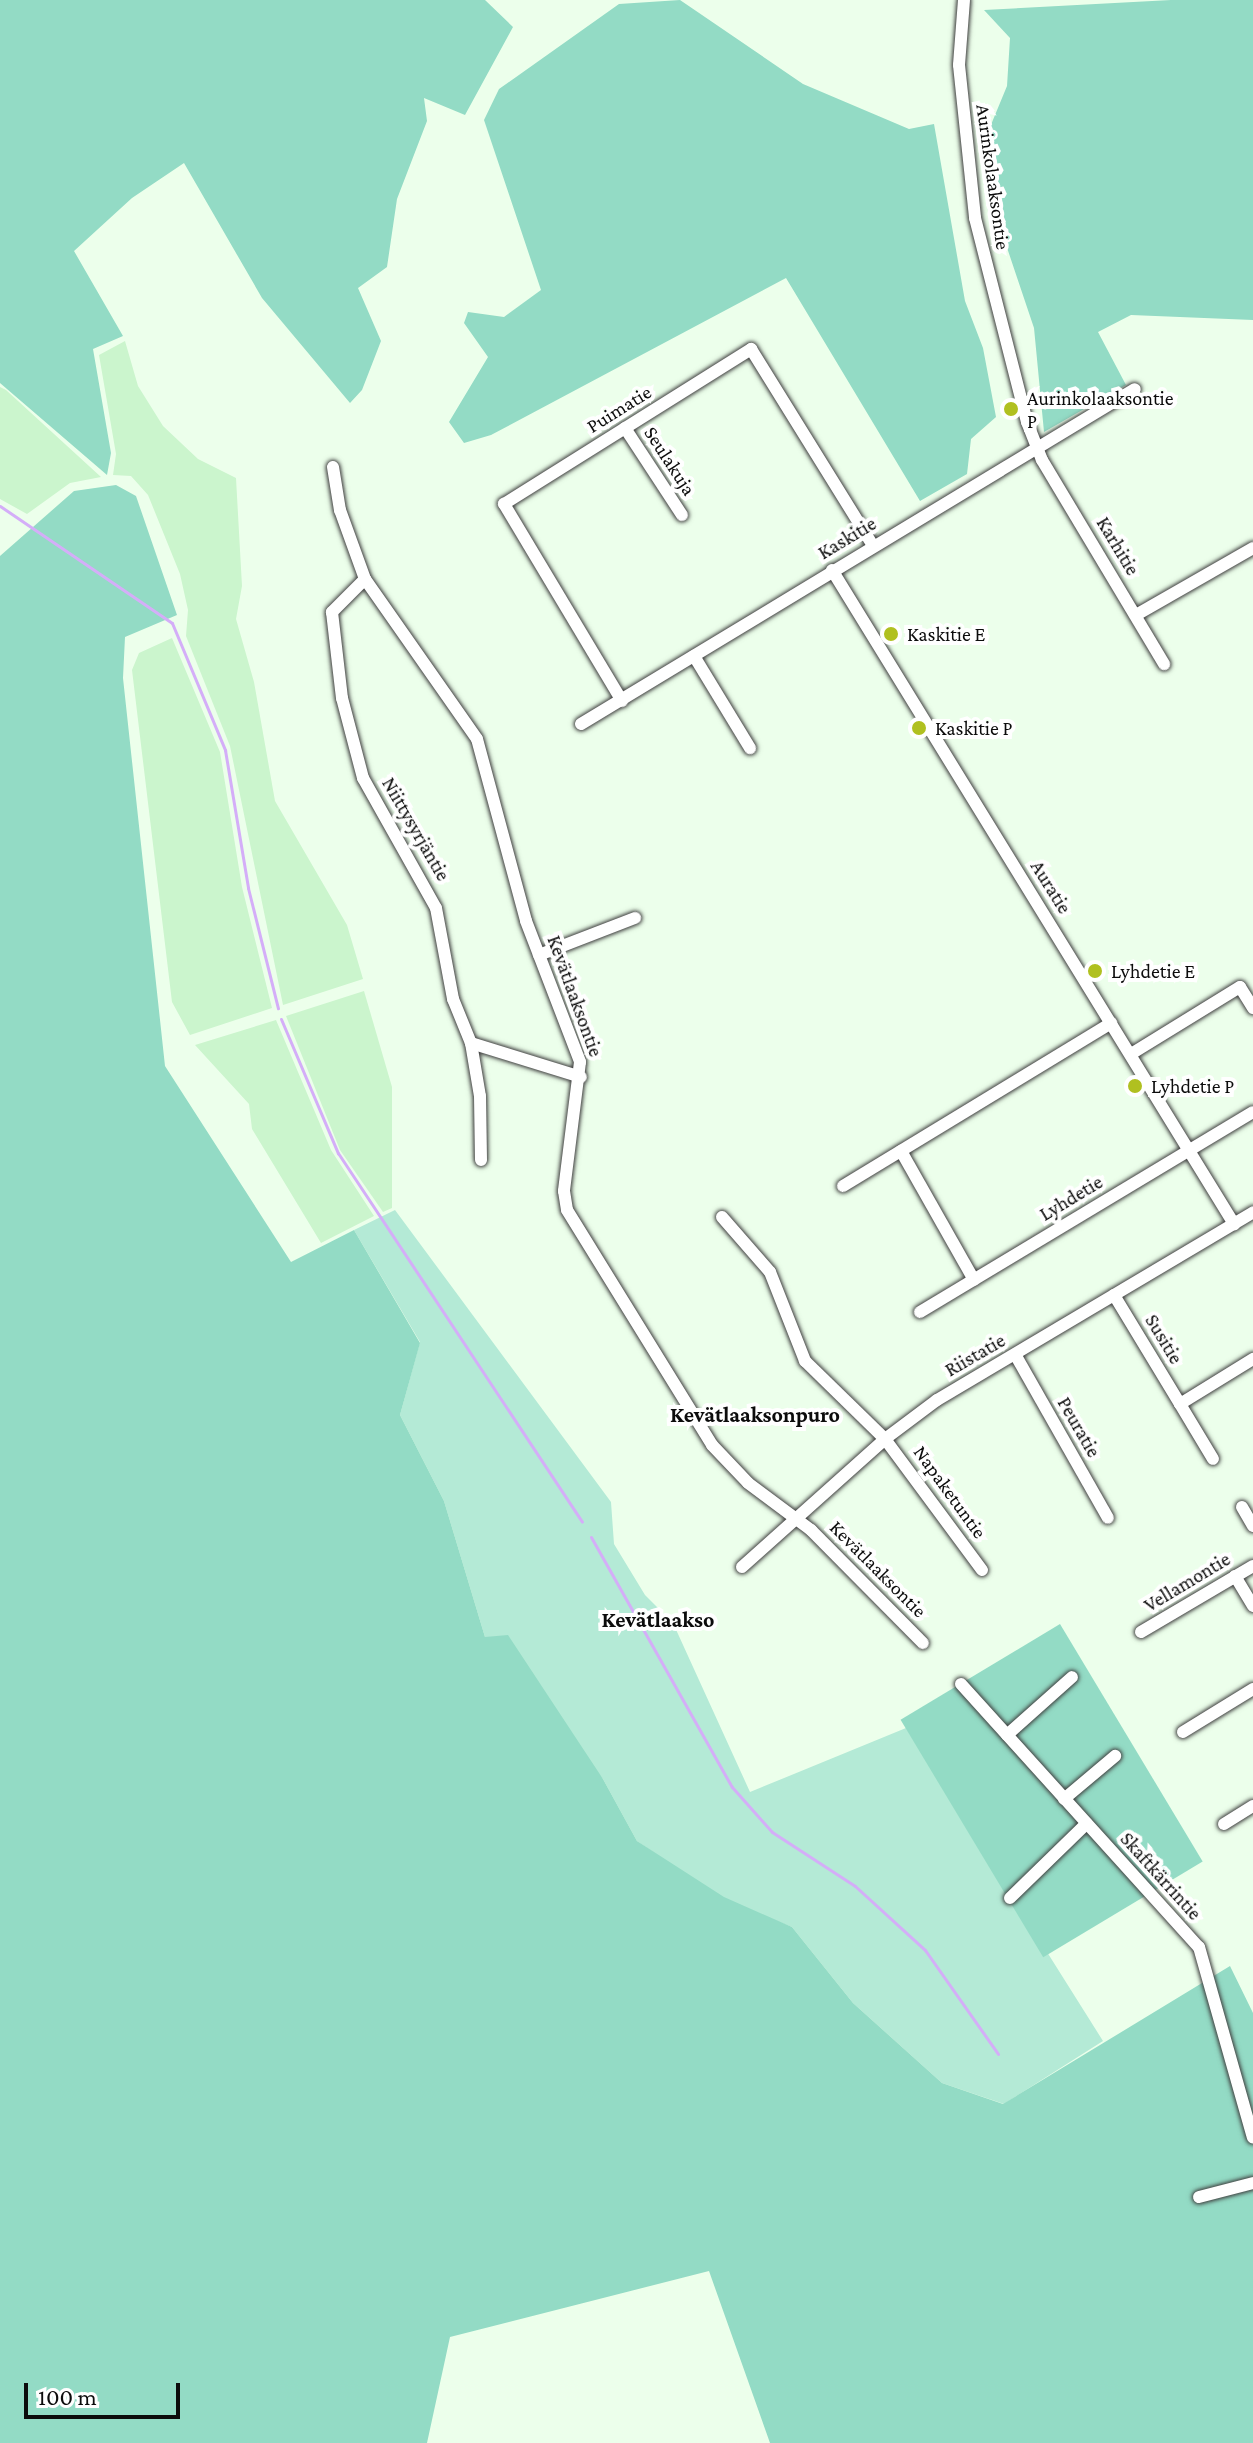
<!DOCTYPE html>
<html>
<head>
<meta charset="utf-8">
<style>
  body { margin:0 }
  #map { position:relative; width:1253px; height:2443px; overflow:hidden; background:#ecffeb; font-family:"Crimson Pro",serif }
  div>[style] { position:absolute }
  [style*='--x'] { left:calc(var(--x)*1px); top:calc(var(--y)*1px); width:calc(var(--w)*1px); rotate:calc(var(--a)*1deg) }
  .farmland>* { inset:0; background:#cbf5cd }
  .green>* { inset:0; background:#b4ead6 }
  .forest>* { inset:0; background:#93dbc5; transform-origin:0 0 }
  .stream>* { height:3px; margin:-1.5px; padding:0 1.5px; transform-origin:1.5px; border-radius:1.5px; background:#d4aef8 }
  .roads { filter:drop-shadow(0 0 2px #3f3f3f) drop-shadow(0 0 2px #3f3f3f) }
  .street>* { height:12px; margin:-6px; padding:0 6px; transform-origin:6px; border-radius:6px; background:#fff }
  .dots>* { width:22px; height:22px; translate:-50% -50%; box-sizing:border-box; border:4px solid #fff; border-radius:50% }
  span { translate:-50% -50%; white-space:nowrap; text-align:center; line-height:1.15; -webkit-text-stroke:8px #fff; paint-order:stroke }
  .street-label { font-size:20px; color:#0c0c0c }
  .poi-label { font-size:20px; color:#0c0c0c }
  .left { translate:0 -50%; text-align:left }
  .neighbourhood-label { font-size:22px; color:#0c0c0c; font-weight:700 }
  .scale { position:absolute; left:24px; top:2383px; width:156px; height:36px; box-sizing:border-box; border:4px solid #0c0c0c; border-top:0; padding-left:10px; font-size:24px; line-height:28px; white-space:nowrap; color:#0c0c0c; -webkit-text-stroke:6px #fff; paint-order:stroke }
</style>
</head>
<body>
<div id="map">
  <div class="farmland">
    <div style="clip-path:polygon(125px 341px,138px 386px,163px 426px,198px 459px,236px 478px,242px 586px,236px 619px,254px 682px,275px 801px,347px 925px,363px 979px,283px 1005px,230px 746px,186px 636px,188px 610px,180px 574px,148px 495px,131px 476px,113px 475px,116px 454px,99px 355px)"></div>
    <div style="clip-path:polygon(0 387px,6px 390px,101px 477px,70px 483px,27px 514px,0 499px)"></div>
    <div style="clip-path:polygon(172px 638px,220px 752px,242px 887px,272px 1008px,190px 1035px,172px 1002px,132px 670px,139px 653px)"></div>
    <div style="clip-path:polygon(364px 991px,392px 1087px,392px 1208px,383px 1212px,340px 1150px,286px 1016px)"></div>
    <div style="clip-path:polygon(276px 1020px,331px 1150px,374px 1216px,321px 1243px,252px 1129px,249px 1104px,195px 1045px)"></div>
  </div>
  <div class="green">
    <div style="clip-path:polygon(395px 1210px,611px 1502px,614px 1544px,645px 1595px,673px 1623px,750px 1792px,906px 1728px,1103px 2041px,1004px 2104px,942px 2083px,853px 2003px,792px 1927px,723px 1900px,637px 1841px,603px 1779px,485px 1637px,444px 1501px,400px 1415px,420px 1342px,354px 1230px)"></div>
  </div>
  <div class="forest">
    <div style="clip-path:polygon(0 0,485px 0,513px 27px,465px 115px,424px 98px,427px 121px,397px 199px,387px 267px,358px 288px,381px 341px,362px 390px,350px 403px,262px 298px,184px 163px,132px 198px,74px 251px,123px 336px,93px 349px,111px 453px,107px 475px,0 383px)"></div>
    <div style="clip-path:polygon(680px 0,803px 84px,909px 129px,934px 124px,965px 301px,983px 348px,996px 417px,971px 439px,967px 474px,920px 501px,786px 278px,491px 435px,464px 443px,449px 422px,488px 357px,464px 323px,468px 312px,504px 317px,541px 290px,484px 120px,499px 89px,619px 4px)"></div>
    <div style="clip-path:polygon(1171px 0,1253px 0,1253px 320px,1131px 315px,1098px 332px,1126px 385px,1044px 432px,1034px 328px,994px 209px,988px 132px,1007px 86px,1010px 38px,984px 10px)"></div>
    <div style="clip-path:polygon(116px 485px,136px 496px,177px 615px,125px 637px,123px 678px,165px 1066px,291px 1262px,354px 1230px,420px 1343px,400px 1415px,444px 1501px,485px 1637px,508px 1635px,603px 1779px,637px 1841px,724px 1897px,792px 1927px,853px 2003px,942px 2083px,1003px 2104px,1230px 1966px,1253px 2013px,1253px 2443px,770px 2443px,709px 2271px,450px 2337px,427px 2443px,0 2443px,0 556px,74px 491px)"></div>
    <div style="left:1060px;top:1624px;width:277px;height:186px;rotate:59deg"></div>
  </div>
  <div class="stream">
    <div style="--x:0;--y:506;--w:208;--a:34.2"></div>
    <div style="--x:172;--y:623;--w:138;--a:67.3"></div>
    <div style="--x:225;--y:750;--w:140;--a:80.5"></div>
    <div style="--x:248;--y:888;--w:124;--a:76"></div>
    <div style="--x:281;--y:1019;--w:146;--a:67"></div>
    <div style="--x:338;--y:1153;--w:442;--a:56.5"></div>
    <div style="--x:591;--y:1537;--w:287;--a:60.6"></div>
    <div style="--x:732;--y:1787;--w:60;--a:48.4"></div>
    <div style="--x:772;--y:1832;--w:99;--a:33"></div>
    <div style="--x:855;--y:1886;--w:95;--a:42.4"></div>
    <div style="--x:925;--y:1950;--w:127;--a:54.9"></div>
  </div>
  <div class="roads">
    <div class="street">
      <div style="--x:964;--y:0;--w:65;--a:94.4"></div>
      <div style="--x:959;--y:65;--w:154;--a:84"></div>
      <div style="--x:975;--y:218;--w:211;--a:75.7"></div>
      <div style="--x:1027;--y:422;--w:41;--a:68.5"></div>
      <div style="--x:1042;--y:460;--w:238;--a:59.1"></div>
      <div style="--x:625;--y:428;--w:104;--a:56.8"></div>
      <div style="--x:333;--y:467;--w:44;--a:80.8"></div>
      <div style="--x:340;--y:510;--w:73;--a:70.1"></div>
      <div style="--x:365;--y:579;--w:195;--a:55"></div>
      <div style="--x:477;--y:739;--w:188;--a:74.9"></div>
      <div style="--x:526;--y:921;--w:151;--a:69"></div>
      <div style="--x:580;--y:1062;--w:130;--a:97.1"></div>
      <div style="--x:564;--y:1191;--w:19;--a:81"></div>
      <div style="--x:567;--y:1210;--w:276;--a:58.3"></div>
      <div style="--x:712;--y:1445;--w:52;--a:46.5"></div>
      <div style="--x:748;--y:1483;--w:79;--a:36.7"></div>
      <div style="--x:811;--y:1530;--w:159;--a:45.3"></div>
      <div style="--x:832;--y:570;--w:768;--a:58.42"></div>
      <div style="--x:365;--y:579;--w:47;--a:135"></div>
      <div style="--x:332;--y:612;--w:87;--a:83.4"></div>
      <div style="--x:342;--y:698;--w:83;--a:75.3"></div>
      <div style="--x:363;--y:778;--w:149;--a:60.7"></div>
      <div style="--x:436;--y:908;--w:93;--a:79.4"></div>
      <div style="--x:453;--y:999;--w:48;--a:67.8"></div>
      <div style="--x:471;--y:1043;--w:54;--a:80.4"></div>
      <div style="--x:480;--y:1096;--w:64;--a:89.1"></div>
      <div style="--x:1136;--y:615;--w:135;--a:-29.8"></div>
      <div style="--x:694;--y:656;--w:108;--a:58.7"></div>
      <div style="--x:622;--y:701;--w:230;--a:-120.9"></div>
      <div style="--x:504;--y:504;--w:292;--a:-32.1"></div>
      <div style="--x:751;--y:349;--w:232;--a:58.2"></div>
      <div style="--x:581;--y:724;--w:647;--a:-31.16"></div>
      <div style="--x:539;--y:955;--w:103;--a:-21.1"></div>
      <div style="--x:471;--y:1043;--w:115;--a:17.2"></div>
      <div style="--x:1131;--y:1054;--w:128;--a:-31.6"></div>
      <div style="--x:1240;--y:987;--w:25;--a:58"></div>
      <div style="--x:901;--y:1151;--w:148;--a:60.5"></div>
      <div style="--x:843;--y:1186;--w:314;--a:-31.3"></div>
      <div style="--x:722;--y:1217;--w:73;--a:48.9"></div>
      <div style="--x:770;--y:1272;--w:96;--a:68.5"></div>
      <div style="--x:805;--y:1361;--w:112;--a:44.3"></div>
      <div style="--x:885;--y:1439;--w:163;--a:53.5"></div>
      <div style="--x:1114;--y:1295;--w:127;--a:58.8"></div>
      <div style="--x:1180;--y:1404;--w:86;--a:-31.7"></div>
      <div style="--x:920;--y:1312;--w:388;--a:-31"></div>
      <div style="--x:1016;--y:1356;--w:186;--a:60.4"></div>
      <div style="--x:1180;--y:1404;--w:64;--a:59"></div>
      <div style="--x:1242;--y:1507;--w:22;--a:60"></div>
      <div style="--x:742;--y:1567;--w:192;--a:-41.8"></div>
      <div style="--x:885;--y:1439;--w:65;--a:-36.9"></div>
      <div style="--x:937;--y:1400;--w:368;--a:-30.7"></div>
      <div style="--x:1235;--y:1576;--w:35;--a:59"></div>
      <div style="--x:1141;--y:1632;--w:130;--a:-30.5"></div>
      <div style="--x:961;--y:1684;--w:355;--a:47.9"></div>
      <div style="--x:1199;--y:1947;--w:198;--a:74.2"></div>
      <div style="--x:1183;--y:1732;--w:82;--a:-31.6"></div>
      <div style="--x:1007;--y:1735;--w:87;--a:-41.7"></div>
      <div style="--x:1064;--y:1799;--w:67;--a:-40.1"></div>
      <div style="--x:1224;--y:1824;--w:34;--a:-32"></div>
      <div style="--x:1010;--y:1898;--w:107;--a:-44.2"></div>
      <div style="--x:1199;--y:2197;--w:56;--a:-14.5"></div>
    </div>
  </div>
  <div class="dots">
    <div style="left:1011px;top:409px;background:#b0c020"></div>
    <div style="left:891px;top:634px;background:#b0c020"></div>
    <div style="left:919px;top:728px;background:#b0c020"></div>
    <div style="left:1095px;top:971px;background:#b0c020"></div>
    <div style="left:1135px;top:1086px;background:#b0c020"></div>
  </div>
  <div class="street-label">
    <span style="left:993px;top:177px;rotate:82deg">Aurinkolaaksontie</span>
    <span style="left:619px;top:409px;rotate:-32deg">Puimatie</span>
    <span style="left:670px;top:461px;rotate:57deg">Seulakuja</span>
    <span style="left:847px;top:538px;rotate:-31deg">Kaskitie</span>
    <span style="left:1118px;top:546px;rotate:59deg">Karhitie</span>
    <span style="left:416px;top:829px;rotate:60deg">Niittysyrjäntie</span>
    <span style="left:1051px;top:887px;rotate:58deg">Auratie</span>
    <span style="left:575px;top:996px;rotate:70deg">Kevätlaaksontie</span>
    <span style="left:1071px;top:1198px;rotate:-31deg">Lyhdetie</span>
    <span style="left:1164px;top:1339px;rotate:59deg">Susitie</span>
    <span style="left:975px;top:1355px;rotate:-30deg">Riistatie</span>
    <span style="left:1079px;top:1427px;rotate:60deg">Peuratie</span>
    <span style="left:950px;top:1492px;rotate:54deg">Napaketuntie</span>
    <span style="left:878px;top:1569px;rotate:45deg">Kevätlaaksontie</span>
    <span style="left:1187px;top:1582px;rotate:-31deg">Vellamontie</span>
    <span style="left:1161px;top:1876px;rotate:48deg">Skaftkärrintie</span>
  </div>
  <div class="poi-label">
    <span class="left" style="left:1027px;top:410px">Aurinkolaaksontie<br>P</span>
    <span class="left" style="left:907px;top:634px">Kaskitie E</span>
    <span class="left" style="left:935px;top:728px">Kaskitie P</span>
    <span class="left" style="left:1111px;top:971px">Lyhdetie E</span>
    <span class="left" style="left:1151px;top:1086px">Lyhdetie P</span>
  </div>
  <div class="neighbourhood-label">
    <span style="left:755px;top:1415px">Kevätlaaksonpuro</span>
    <span style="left:658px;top:1620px">Kevätlaakso</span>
  </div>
  <div class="scale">100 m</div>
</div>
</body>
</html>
